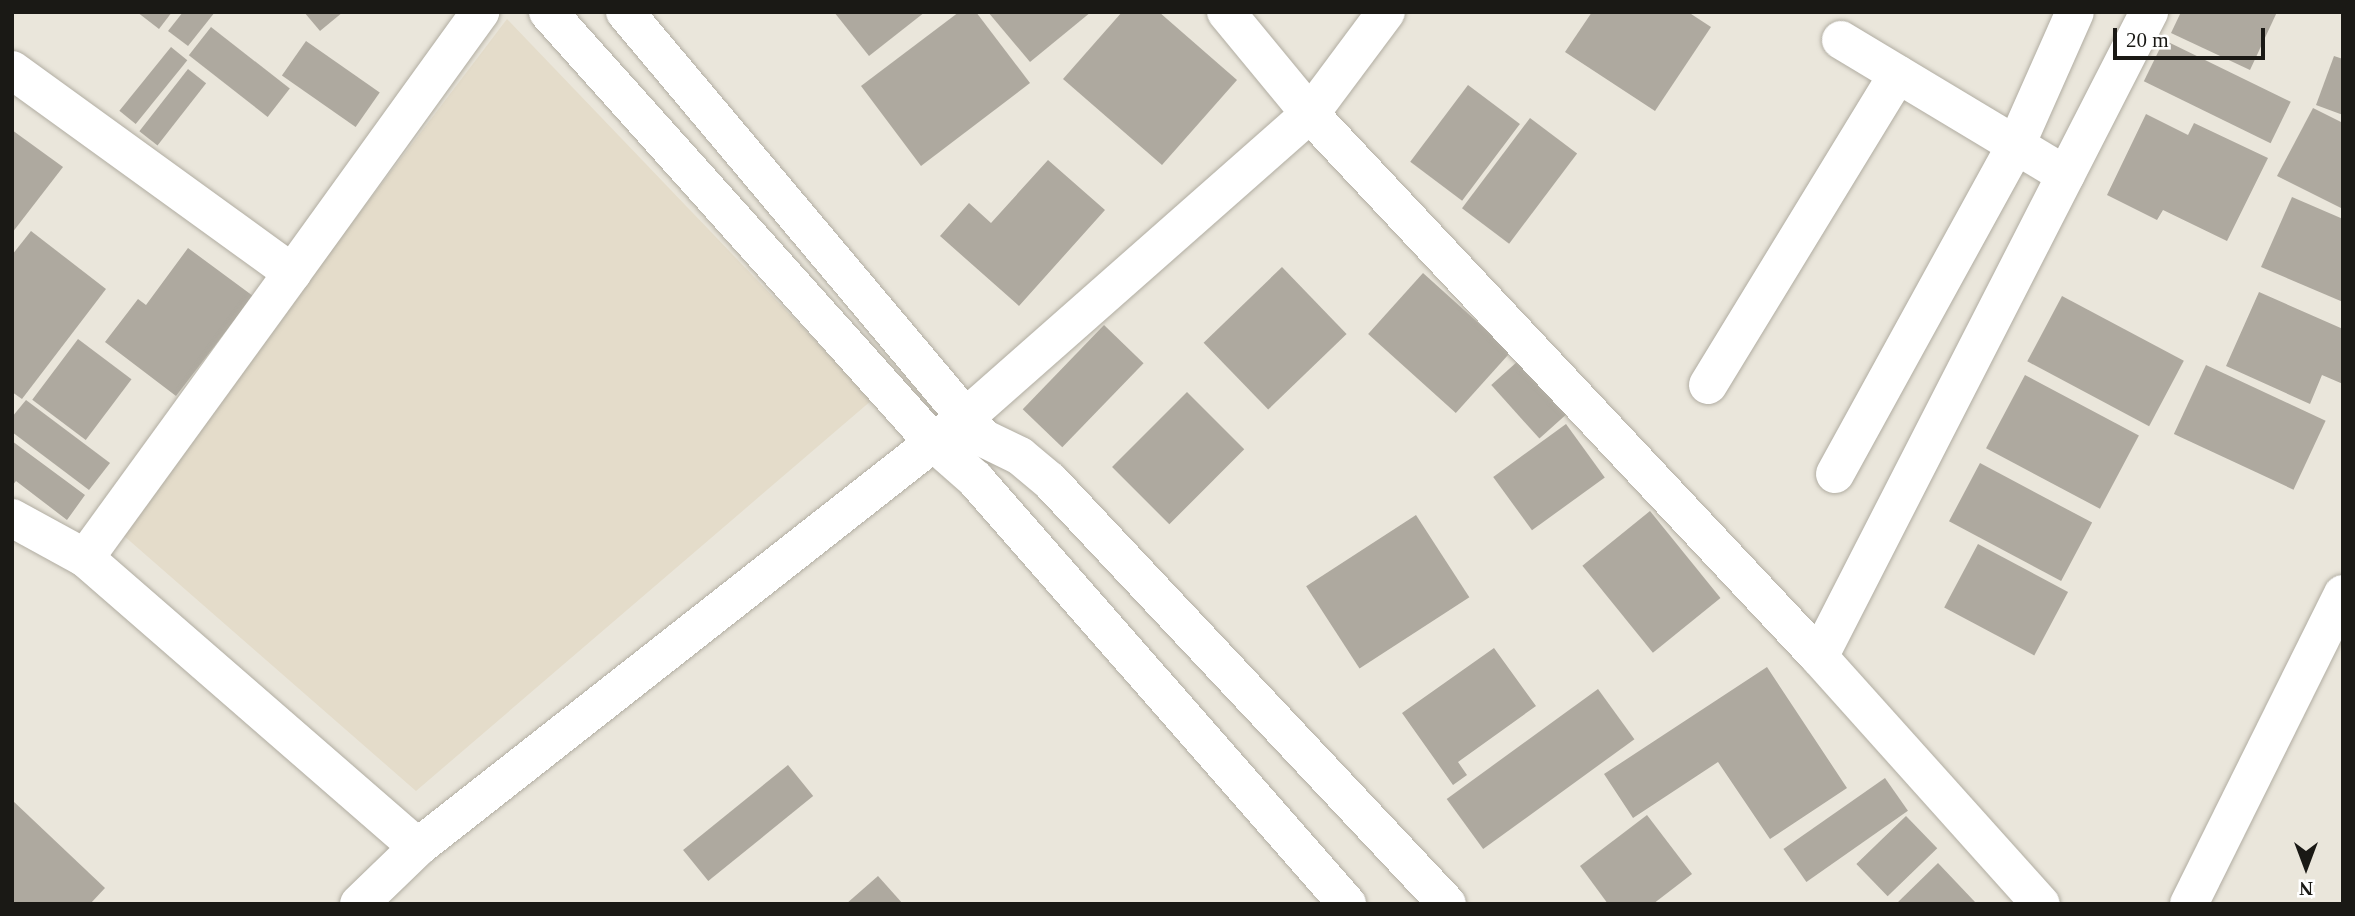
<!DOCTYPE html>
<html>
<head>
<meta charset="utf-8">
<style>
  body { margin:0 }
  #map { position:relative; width:2355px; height:916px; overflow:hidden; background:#eae6db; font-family:"Times New Roman",serif }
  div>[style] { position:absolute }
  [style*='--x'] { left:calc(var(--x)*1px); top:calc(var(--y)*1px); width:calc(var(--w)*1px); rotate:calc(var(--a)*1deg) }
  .built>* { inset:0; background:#e4dcca }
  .building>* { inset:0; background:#aea99f; transform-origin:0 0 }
  .roads { filter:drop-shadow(0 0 2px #b1ada2) drop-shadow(0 0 2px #b1ada2) }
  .minor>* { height:38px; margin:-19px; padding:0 19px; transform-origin:19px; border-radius:19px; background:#fff }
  span { translate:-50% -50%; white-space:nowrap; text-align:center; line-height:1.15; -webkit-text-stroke:6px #fff; paint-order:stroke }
  .frame { position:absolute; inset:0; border:14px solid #1a1915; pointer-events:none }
  .north { position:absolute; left:2271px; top:832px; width:70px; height:70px; -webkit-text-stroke:5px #fff; paint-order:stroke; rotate:180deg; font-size:19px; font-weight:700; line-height:28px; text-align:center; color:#1a1915 }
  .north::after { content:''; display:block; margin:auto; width:24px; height:32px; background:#1a1915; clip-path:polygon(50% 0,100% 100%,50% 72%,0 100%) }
  .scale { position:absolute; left:2113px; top:28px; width:152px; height:32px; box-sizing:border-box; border:4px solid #1a1915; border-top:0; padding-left:9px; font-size:21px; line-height:24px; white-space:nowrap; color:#1a1915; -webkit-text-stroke:5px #fff; paint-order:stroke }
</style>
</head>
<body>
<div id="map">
  <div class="built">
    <div style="clip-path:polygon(507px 19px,872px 400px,416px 791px,123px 535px,221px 395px)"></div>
  </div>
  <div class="building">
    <div style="clip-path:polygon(137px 12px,172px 12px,159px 29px)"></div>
    <div style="clip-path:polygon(183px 12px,215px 12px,188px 46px,168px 31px)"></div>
    <div style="clip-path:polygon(304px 12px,343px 12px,320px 31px)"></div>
    <div style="clip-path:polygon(834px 12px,925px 12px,869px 56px)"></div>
    <div style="clip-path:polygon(959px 12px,976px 12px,1030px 83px,921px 166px,861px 86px)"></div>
    <div style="clip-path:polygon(988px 12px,1091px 12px,1030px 62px)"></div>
    <div style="clip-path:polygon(1122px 12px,1159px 12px,1237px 80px,1162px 165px,1063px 79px)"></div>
    <div style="clip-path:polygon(1592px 12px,1688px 12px,1711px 27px,1655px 111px,1565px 52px)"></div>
    <div style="clip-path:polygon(2181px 12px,2277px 12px,2250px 70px,2171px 33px)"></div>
    <div style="left:211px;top:27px;width:100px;height:36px;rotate:38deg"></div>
    <div style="left:2164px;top:40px;width:141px;height:46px;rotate:26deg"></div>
    <div style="left:306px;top:41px;width:90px;height:42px;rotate:35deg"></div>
    <div style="left:171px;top:47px;width:21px;height:82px;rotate:39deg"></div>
    <div style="clip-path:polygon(2334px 56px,2343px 59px,2343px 115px,2316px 105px)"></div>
    <div style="left:188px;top:69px;width:23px;height:79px;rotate:38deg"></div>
    <div style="left:1468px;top:85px;width:65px;height:96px;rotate:37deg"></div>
    <div style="clip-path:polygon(2313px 108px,2343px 123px,2343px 209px,2277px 176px)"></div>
    <div style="clip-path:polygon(2146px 114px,2188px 135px,2194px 123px,2268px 158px,2227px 241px,2163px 210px,2157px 220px,2107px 195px)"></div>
    <div style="left:1530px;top:118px;width:59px;height:113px;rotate:37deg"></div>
    <div style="clip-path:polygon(12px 130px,63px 167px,12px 233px)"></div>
    <div style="clip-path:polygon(1048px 160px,1105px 210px,1019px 306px,940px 236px,969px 203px,991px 223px)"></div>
    <div style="clip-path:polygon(2292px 197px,2343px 219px,2343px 302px,2261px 267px)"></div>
    <div style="clip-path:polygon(31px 231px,106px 289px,22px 399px,12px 392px,12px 255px)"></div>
    <div style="clip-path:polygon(188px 248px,253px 296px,176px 396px,105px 342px,138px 299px,146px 305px)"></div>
    <div style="left:1282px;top:267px;width:93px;height:109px;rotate:46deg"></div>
    <div style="left:1423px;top:273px;width:118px;height:82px;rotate:42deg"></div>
    <div style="clip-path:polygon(2259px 292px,2343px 329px,2343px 384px,2322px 375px,2310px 404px,2226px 366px)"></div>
    <div style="left:2062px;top:296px;width:138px;height:74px;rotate:28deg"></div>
    <div style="left:1104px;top:325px;width:55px;height:117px;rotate:44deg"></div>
    <div style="left:78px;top:339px;width:67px;height:76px;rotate:37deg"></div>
    <div style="left:1518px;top:361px;width:72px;height:36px;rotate:48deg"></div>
    <div style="left:2206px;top:365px;width:132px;height:76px;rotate:25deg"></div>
    <div style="left:2025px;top:375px;width:129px;height:83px;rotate:28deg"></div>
    <div style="left:1187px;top:392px;width:81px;height:106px;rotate:45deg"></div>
    <div style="clip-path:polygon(26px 400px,110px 463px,89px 490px,12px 432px,12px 417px)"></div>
    <div style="left:1566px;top:424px;width:66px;height:90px;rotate:54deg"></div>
    <div style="clip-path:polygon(12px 441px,85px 495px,67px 520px,16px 481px,12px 486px)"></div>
    <div style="left:1980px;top:463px;width:127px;height:66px;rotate:28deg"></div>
    <div style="left:1650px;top:511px;width:112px;height:87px;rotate:51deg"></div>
    <div style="left:1416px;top:515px;width:98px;height:131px;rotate:57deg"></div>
    <div style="left:1978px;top:544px;width:102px;height:72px;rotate:28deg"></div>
    <div style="clip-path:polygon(1494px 648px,1536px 706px,1458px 762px,1467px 775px,1453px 785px,1402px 713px)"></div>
    <div style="clip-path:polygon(1767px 667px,1847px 788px,1770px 839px,1718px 762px,1633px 818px,1604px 774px)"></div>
    <div style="left:1598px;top:689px;width:62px;height:187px;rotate:54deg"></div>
    <div style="left:788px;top:765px;width:40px;height:135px;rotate:51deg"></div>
    <div style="left:1885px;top:778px;width:40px;height:124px;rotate:55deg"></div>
    <div style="clip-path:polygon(12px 800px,105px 888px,90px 904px,12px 904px)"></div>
    <div style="clip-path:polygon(1647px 815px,1692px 874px,1653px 904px,1608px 904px,1580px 866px)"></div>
    <div style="left:1906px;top:816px;width:45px;height:69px;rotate:46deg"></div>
    <div style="clip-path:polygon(1938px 863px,1975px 902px,1896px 904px)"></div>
    <div style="clip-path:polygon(878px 876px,903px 904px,846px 904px)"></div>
  </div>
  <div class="roads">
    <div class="minor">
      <div style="--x:548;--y:12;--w:577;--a:48.16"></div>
      <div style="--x:933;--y:442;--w:56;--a:41.4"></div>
      <div style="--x:975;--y:479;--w:565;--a:48.8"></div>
      <div style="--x:625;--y:12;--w:556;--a:49.96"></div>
      <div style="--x:983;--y:438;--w:41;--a:25.9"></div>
      <div style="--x:1020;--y:456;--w:39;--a:40"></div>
      <div style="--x:1050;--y:481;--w:580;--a:46.82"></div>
      <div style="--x:1226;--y:12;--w:132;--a:50.5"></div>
      <div style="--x:1310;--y:114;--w:744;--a:46.85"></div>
      <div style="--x:1819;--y:657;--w:332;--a:48.1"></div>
      <div style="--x:1841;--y:40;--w:262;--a:31"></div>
      <div style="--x:12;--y:70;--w:346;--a:35.9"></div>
      <div style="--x:292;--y:273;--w:322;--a:-54.2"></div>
      <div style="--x:1708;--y:385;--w:364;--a:-58.6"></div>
      <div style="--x:1835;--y:474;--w:376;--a:-61.2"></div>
      <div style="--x:2016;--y:145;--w:145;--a:-66.1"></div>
      <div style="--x:12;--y:518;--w:83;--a:28.7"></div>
      <div style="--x:85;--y:558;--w:441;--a:41"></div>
      <div style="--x:85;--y:558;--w:352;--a:-54"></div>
      <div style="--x:1819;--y:657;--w:725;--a:-62.9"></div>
      <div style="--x:359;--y:904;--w:82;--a:-44"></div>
      <div style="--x:418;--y:847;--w:697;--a:-38.12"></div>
      <div style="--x:966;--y:417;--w:458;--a:-41.4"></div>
      <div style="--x:1310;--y:114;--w:127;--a:-53.3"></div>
      <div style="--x:2189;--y:904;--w:346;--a:-63.6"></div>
    </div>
  </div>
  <div class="frame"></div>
  <div class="north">N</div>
  <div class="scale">20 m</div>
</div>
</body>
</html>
